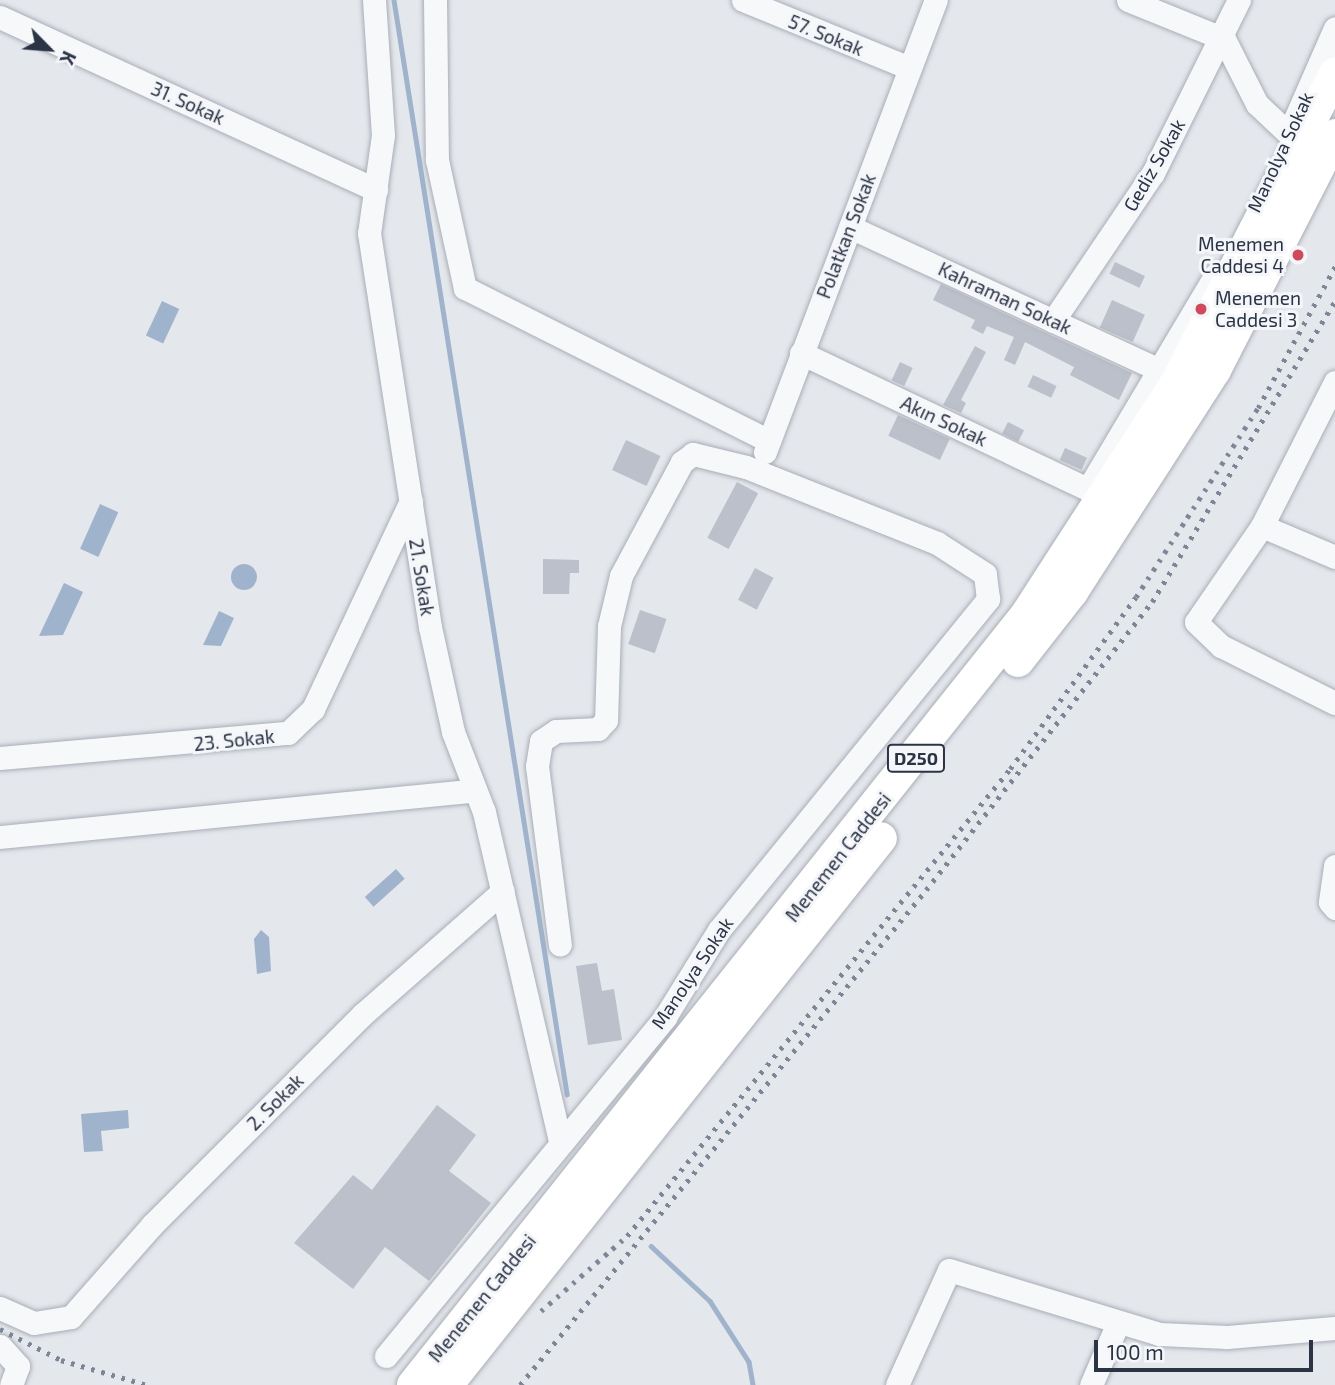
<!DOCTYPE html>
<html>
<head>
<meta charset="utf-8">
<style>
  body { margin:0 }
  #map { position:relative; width:1335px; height:1385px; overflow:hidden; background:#e4e7ec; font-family:"Exo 2",sans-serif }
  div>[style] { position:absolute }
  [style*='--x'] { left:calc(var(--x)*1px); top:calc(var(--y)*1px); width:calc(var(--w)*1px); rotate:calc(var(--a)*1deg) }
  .water>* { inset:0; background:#9fb4cc; transform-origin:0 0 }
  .round { border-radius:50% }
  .stream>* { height:4.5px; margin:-2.25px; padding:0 2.25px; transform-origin:2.25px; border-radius:2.25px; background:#9fb4cc }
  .building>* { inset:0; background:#bbc0ca; transform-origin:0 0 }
  .roads { filter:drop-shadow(0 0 2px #a9aeb7) drop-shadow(0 0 2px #a9aeb7) }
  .minor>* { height:23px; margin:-11.5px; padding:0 11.5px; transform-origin:11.5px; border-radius:11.5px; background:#f7f8fa }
  .highway>* { height:32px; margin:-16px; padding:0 16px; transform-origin:16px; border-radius:16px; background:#fff }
  .rail>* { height:4.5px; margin-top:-2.25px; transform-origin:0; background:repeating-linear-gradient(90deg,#7d8696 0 3.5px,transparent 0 10.5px) }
  .dots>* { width:19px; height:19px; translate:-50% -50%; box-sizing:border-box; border:4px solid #f4f6f9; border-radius:50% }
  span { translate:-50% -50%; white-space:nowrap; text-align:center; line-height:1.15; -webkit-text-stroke:6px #f4f6f9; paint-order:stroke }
  .shield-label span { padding:2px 5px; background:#f4f6f9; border:2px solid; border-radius:5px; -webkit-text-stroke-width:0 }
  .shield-label { font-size:18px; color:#2b3445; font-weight:700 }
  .street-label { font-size:19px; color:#2b3445 }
  .poi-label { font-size:19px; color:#2b3445 }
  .right { translate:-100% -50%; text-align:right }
  .left { translate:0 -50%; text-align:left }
  .north { position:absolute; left:14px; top:14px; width:70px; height:70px; -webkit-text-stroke:5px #f4f6f9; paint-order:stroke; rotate:115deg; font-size:19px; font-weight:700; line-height:28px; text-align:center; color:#2b3445 }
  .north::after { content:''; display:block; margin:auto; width:24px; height:32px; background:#2b3445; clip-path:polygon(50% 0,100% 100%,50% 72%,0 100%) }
  .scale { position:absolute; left:1094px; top:1340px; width:219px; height:32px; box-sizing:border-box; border:4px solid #2b3445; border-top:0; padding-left:9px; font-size:21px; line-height:24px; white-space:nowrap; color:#2b3445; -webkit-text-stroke:5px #f4f6f9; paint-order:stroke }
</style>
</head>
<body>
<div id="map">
  <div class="water">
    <div style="left:162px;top:301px;width:19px;height:38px;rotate:25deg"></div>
    <div style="left:100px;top:504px;width:20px;height:49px;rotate:24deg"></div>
    <div class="round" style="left:231px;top:564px;width:26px;height:26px"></div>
    <div style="clip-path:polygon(64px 583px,83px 592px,63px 635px,39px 636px)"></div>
    <div style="clip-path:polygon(219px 611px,234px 618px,221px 646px,203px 645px)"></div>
    <div style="left:396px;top:869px;width:13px;height:42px;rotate:48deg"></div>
    <div style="clip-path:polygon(261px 930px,269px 937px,271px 971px,257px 974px,254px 939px)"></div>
    <div style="clip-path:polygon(128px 1110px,129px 1128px,101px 1131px,103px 1151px,84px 1152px,81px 1114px)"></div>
  </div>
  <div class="stream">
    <div style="--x:394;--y:0;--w:1108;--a:81.01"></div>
    <div style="--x:651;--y:1246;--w:81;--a:43"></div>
    <div style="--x:710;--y:1301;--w:72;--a:57.4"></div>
    <div style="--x:749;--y:1362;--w:23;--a:80"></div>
  </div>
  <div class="building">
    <div style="left:1115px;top:262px;width:33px;height:13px;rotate:25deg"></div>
    <div style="clip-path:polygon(941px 284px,1132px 373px,1119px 400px,1070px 375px,1074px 367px,1025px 342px,1015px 365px,1004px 360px,1014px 337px,987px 326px,983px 334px,971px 328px,975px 320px,933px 300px)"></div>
    <div style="left:1112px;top:300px;width:36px;height:30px;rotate:24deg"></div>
    <div style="clip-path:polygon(975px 346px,986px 352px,961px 400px,966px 403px,961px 413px,943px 405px)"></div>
    <div style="left:900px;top:362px;width:14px;height:20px;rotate:25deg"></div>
    <div style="left:1033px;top:375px;width:26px;height:13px;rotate:25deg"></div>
    <div style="left:898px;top:415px;width:57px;height:23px;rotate:25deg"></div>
    <div style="left:1008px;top:422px;width:18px;height:13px;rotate:27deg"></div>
    <div style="left:626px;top:440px;width:38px;height:33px;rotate:25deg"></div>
    <div style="left:1065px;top:448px;width:24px;height:13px;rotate:24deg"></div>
    <div style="left:737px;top:482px;width:24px;height:63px;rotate:28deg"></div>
    <div style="clip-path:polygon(543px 559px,579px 560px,579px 573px,570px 573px,569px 594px,543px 594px)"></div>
    <div style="left:755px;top:568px;width:21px;height:36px;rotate:28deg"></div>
    <div style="left:640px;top:610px;width:28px;height:36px;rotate:19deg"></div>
    <div style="clip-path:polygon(597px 963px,602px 991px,614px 989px,622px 1040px,588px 1045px,576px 966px)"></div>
    <div style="clip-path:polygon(437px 1105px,476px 1135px,449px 1171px,491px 1203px,429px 1281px,385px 1247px,353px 1289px,294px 1243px,353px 1175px,372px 1190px)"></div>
  </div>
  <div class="roads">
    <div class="minor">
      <div style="--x:374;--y:0;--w:135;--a:86.2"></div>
      <div style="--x:383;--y:135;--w:99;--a:98.1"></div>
      <div style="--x:369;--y:233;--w:399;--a:81.2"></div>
      <div style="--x:430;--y:627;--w:107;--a:77.6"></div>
      <div style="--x:453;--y:732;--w:86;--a:68.8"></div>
      <div style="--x:484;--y:812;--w:339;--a:77"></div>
      <div style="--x:435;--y:0;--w:160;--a:89.3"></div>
      <div style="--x:437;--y:160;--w:131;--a:77.7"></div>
      <div style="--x:465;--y:288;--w:340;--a:26.7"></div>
      <div style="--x:743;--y:0;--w:180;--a:22.2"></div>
      <div style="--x:1128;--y:0;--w:104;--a:22.1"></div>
      <div style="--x:1224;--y:39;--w:73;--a:63.1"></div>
      <div style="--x:1257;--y:104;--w:48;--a:43.3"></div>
      <div style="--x:0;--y:17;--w:414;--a:24.7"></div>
      <div style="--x:1295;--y:119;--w:99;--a:-66.3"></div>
      <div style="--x:850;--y:227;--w:340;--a:24.8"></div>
      <div style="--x:1053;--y:321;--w:179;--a:-56"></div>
      <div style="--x:1153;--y:173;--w:193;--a:-63.6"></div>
      <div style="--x:801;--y:353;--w:318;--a:25.4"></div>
      <div style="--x:1088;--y:489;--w:250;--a:-59.2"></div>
      <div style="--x:1335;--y:382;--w:161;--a:116.9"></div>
      <div style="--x:1262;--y:526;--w:116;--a:124.5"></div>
      <div style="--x:1196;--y:622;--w:35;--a:44"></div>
      <div style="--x:1221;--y:646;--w:127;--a:26.6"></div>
      <div style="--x:765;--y:452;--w:483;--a:-69.3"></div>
      <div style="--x:1262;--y:526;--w:79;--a:23"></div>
      <div style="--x:0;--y:758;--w:289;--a:-5"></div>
      <div style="--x:288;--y:733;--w:35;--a:-44"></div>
      <div style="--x:313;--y:709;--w:230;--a:-64.8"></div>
      <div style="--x:0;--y:837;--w:475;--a:-5.6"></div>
      <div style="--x:1335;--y:866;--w:36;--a:98"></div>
      <div style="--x:1330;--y:902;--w:8;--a:50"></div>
      <div style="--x:0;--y:1308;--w:37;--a:24"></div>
      <div style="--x:34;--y:1323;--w:37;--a:-9"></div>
      <div style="--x:71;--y:1317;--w:123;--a:-48.6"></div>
      <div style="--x:152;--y:1225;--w:298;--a:-45"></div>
      <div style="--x:363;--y:1014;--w:186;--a:-41.3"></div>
      <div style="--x:0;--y:1346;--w:27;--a:48"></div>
      <div style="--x:18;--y:1366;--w:20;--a:110"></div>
      <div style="--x:386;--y:1356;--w:439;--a:-50.5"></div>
      <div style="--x:665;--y:1017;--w:102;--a:-58.2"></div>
      <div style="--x:719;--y:930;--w:427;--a:-50.9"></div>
      <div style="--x:988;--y:599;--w:25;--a:-97"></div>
      <div style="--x:985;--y:574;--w:57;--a:-147.1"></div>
      <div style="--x:937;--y:543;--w:206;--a:-158.3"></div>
      <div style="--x:746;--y:467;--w:55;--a:-166.2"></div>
      <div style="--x:693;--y:454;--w:14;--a:144"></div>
      <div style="--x:682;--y:462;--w:129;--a:118.2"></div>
      <div style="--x:621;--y:576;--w:51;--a:103.5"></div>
      <div style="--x:609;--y:626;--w:94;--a:91.8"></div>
      <div style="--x:606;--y:720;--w:12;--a:132"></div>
      <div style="--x:598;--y:729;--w:42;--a:177.3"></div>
      <div style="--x:556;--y:731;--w:18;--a:146"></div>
      <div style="--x:541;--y:741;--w:25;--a:99"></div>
      <div style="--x:537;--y:766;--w:180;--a:82.7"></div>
      <div style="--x:897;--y:1385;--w:126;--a:-65.7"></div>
      <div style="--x:949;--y:1270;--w:220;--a:16.9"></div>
      <div style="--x:1159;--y:1334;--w:68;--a:2.5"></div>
      <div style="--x:1227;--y:1337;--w:108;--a:-4.8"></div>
      <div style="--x:1091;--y:1385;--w:65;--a:-66.6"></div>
    </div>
    <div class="highway">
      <div style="--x:1018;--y:661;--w:88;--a:-52"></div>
      <div style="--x:1072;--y:592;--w:264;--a:-57.2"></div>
      <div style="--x:1215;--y:370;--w:264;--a:-62.9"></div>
      <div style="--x:413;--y:1385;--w:984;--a:-51.48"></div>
      <div style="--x:1026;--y:615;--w:276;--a:-57.1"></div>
      <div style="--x:1176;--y:383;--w:348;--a:-62.8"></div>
      <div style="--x:447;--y:1385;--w:698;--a:-51.57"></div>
    </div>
  </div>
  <div class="rail">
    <div style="--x:541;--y:1311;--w:114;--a:-41.1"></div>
    <div style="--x:627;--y:1236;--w:604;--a:-50.64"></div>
    <div style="--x:1010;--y:769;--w:213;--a:-53.8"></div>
    <div style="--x:1136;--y:597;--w:225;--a:-57.2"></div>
    <div style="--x:1258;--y:408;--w:161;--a:-61.4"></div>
    <div style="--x:0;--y:1329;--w:68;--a:26.9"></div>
    <div style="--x:61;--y:1360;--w:90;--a:16.2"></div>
    <div style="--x:520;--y:1385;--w:640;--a:-50.64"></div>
    <div style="--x:926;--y:890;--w:366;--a:-51.9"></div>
    <div style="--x:1152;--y:602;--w:352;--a:-58.7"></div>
  </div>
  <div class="dots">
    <div style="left:1298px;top:255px;background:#d1495b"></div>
    <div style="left:1201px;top:309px;background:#d1495b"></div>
  </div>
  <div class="shield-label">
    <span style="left:916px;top:758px">D250</span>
  </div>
  <div class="street-label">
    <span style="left:826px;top:35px;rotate:22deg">57. Sokak</span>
    <span style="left:188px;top:103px;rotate:24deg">31. Sokak</span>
    <span style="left:1280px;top:152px;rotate:-65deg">Manolya Sokak</span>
    <span style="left:1154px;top:165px;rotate:-60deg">Gediz Sokak</span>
    <span style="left:846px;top:236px;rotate:-69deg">Polatkan Sokak</span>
    <span style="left:1005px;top:298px;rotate:25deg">Kahraman Sokak</span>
    <span style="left:944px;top:421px;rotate:25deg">Akın Sokak</span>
    <span style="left:422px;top:577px;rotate:81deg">21. Sokak</span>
    <span style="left:234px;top:740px;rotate:-6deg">23. Sokak</span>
    <span style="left:838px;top:857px;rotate:-52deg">Menemen Caddesi</span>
    <span style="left:692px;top:973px;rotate:-56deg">Manolya Sokak</span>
    <span style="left:275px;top:1102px;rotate:-45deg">2. Sokak</span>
    <span style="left:482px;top:1298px;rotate:-51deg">Menemen Caddesi</span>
  </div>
  <div class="poi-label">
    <span class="right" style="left:1284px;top:255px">Menemen<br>Caddesi 4</span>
    <span class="left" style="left:1215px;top:309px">Menemen<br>Caddesi 3</span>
  </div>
  <div class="north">K</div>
  <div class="scale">100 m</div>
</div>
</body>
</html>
